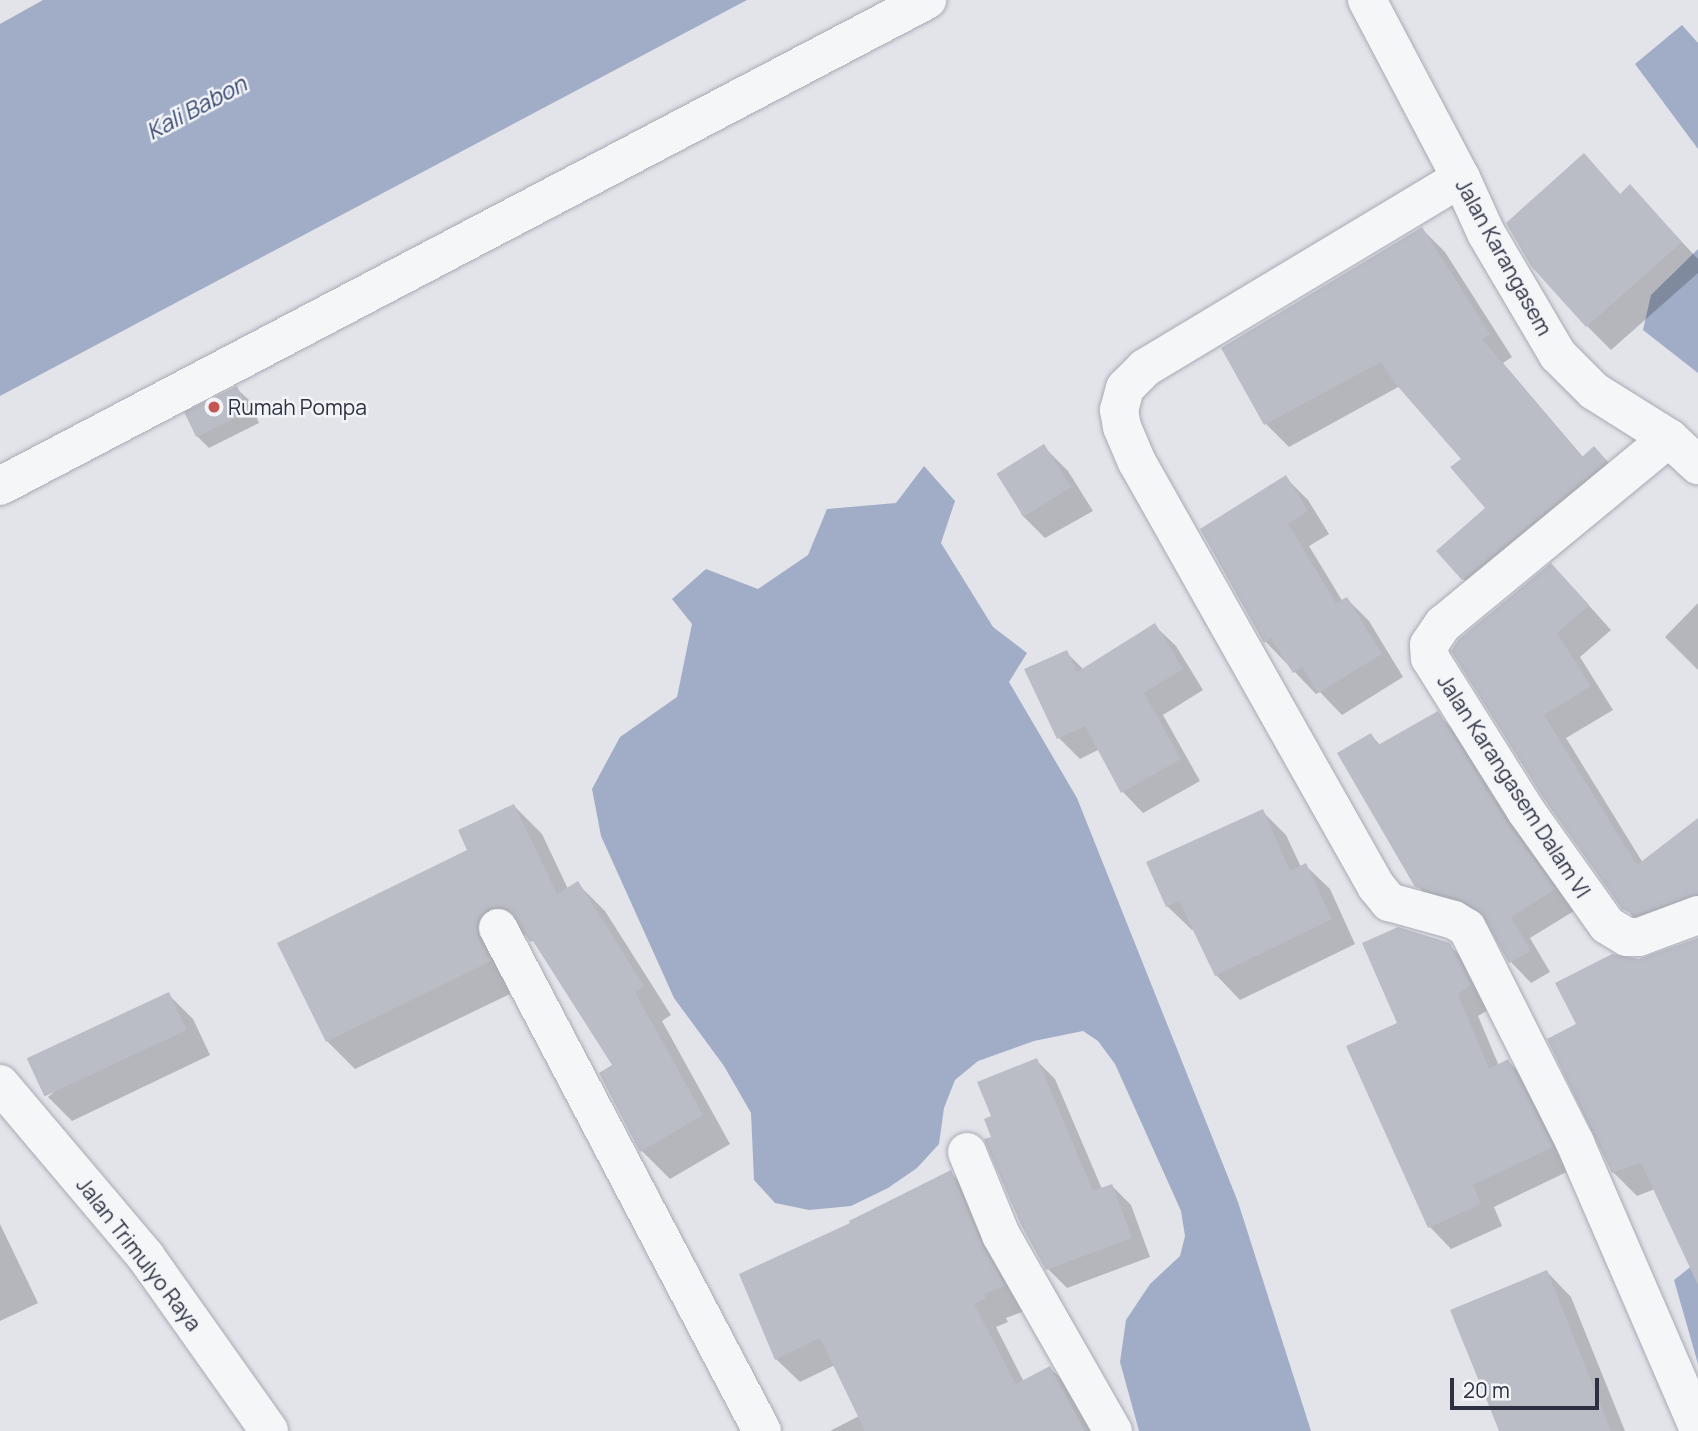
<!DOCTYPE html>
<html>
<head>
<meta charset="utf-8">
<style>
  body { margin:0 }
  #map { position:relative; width:1698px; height:1431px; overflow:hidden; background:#e3e4ea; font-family:Manrope,sans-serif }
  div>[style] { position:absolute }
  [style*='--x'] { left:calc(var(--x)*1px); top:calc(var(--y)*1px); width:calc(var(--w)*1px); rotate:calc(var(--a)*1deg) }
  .water>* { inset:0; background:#a1adc7 }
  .shadow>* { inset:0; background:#0003 }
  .building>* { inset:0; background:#babdc6; transform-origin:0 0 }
  .roads { filter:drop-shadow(0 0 2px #a8aab4) drop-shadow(0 0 2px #a8aab4) }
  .street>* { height:38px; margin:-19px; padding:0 19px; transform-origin:19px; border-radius:19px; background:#f5f6f8 }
  .dots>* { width:19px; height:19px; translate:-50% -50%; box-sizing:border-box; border:4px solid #f2f4f7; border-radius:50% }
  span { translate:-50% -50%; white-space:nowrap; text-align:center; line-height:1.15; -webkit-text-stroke:5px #f2f4f7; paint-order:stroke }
  .street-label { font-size:21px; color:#2c3041 }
  .poi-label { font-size:21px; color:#2c3041 }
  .left { translate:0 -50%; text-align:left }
  .water-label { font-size:23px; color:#394972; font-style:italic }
  .scale { position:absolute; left:1450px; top:1378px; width:149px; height:32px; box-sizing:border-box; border:4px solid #2c3041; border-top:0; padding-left:9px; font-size:21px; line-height:24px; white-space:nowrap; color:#2c3041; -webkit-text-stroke:5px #f2f4f7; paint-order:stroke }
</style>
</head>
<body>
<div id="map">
  <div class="water">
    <div style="clip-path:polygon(43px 0,747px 0,0 396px,0 24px)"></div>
    <div style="clip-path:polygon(1682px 25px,1698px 43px,1698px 149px,1635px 64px)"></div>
    <div style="clip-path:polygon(1698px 249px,1698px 373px,1643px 330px,1651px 295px)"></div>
    <div style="clip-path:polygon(924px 466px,955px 501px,941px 543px,993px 627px,1027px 653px,1009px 682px,1077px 798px,1238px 1202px,1311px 1431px,1139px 1431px,1120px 1362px,1126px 1320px,1150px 1284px,1180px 1256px,1185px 1236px,1181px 1211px,1115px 1064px,1098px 1041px,1083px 1031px,1034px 1041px,978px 1061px,955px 1080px,944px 1108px,939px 1144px,917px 1168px,888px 1188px,851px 1206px,809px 1210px,775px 1203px,754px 1180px,751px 1113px,724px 1066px,674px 998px,601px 836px,592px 789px,620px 737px,677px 697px,692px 624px,672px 599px,706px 569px,758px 589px,808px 555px,827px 509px,896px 503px)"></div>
    <div style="clip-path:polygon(1698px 1261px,1698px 1364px,1674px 1280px)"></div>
  </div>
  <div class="shadow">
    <div style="clip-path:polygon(1584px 156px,1621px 195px,1630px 187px,1698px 259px,1698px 273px,1611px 350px,1587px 326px)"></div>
    <div style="clip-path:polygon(1422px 229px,1445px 252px,1512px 357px,1503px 363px,1583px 457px,1594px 448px,1617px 471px,1486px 602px,1463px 579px,1488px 508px,1463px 459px,1400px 386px,1289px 447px,1266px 424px,1224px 348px)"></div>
    <div style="clip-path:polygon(237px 389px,249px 400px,259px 423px,209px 448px,197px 436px)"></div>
    <div style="clip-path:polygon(1044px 447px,1068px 471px,1093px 511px,1045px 538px,1021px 514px)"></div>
    <div style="clip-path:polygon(1285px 477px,1308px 500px,1329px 534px,1309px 546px,1343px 602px,1347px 599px,1369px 621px,1403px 677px,1342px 715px,1320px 692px,1316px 694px,1265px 641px)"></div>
    <div style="clip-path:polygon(1574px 589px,1611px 630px,1580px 657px,1613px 710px,1566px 738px,1643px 863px,1698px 820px,1698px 925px,1648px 932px,1624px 907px,1453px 651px)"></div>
    <div style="clip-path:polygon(1698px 603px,1698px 670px,1665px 637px)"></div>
    <div style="clip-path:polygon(1155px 626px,1176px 646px,1203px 690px,1163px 715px,1200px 781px,1143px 813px,1123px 792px,1100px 749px,1080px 759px,1059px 738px,1066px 652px,1084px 670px)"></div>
    <div style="clip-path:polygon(1437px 714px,1458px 734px,1574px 911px,1530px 938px,1550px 972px,1531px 983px,1511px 962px,1488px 922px,1438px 907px,1417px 885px,1371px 735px,1381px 746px)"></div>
    <div style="clip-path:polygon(514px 806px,542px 834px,568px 889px,577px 883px,605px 911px,671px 1015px,662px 1021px,730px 1144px,670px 1179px,642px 1151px,601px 1073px,614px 1066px,543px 953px,527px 934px,517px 936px,518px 990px,355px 1069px,327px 1041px,280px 944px,469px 851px)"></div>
    <div style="clip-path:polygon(1262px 811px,1286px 835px,1301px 867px,1305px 865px,1330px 889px,1355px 944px,1240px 1000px,1216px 975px,1194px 929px,1192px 930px,1167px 906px)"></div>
    <div style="clip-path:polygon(1698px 940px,1698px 1250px,1655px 1189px,1637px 1196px,1613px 1172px,1578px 1025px,1627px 961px,1647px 959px)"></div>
    <div style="clip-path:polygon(1449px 945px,1472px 967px,1492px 1008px,1478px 1016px,1499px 1066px,1508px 1061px,1530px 1083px,1573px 1169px,1494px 1207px,1502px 1226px,1451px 1249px,1430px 1227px,1399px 1024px)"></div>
    <div style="clip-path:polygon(169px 995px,193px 1019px,210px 1055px,72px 1121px,48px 1097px)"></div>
    <div style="clip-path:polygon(1036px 1060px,1055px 1079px,1102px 1189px,1112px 1186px,1131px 1205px,1150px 1257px,1067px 1288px,1048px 1269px,994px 1138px,993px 1117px)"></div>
    <div style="clip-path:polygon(950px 1172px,974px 1196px,1027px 1310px,1006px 1318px,1008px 1322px,996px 1327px,1024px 1382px,1050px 1368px,1074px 1391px,1095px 1431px,830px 1431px,859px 1416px,835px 1365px,800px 1382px,776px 1359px,852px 1224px)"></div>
    <div style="clip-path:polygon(0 1224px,38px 1303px,0 1321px)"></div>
    <div style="clip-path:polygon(1547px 1272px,1571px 1297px,1625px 1431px,1501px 1431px)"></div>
  </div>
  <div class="building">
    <div style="clip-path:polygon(1584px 153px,1620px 194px,1630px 184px,1682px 242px,1586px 327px,1531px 266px,1506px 223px)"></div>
    <div style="clip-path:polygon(1422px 227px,1490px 334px,1482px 339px,1582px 457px,1594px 446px,1607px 461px,1462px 580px,1436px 551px,1485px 508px,1450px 467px,1461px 459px,1394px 382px,1381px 362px,1264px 425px,1221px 348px)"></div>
    <div style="left:237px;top:386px;width:28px;height:59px;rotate:64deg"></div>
    <div style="left:1044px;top:444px;width:51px;height:56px;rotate:58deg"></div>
    <div style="clip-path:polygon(1286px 475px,1308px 511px,1288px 524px,1336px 603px,1347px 597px,1382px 654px,1318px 693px,1302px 667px,1293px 673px,1271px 638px,1264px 643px,1200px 529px)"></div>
    <div style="clip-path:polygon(1551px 563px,1589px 605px,1557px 633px,1591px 686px,1544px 715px,1637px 865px,1698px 818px,1698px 894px,1635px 915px,1622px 909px,1544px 799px,1451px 651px,1459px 639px)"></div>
    <div style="clip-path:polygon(1155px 623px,1183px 669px,1144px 693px,1181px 759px,1121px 793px,1085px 726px,1057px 739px,1024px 669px,1067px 650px,1077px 672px)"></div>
    <div style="clip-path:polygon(1438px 711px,1507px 823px,1555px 889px,1511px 917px,1531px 951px,1509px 963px,1479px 910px,1460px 899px,1415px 887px,1337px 753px,1371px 733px,1378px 745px)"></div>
    <div style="clip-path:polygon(514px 804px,557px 894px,578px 881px,644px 986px,635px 992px,703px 1115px,640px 1152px,599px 1073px,612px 1065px,533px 941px,530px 942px,509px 909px,500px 906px,488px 908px,479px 917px,476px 926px,478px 938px,491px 961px,326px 1042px,277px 943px,467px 850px,458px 830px)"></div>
    <div style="clip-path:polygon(1263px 809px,1290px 871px,1306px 863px,1332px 919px,1215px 976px,1179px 901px,1166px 907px,1146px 862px)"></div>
    <div style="clip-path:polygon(1398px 927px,1450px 943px,1471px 985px,1458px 994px,1489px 1069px,1508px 1059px,1553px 1147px,1473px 1185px,1481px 1204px,1428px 1228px,1346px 1046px,1397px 1023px,1362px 943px)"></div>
    <div style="clip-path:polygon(1698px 938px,1698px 1285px,1641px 1163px,1612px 1173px,1547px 1039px,1576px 1024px,1555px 983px,1612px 954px,1639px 959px)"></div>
    <div style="left:169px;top:992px;width:42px;height:157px;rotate:65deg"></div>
    <div style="clip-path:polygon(1037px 1058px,1093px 1191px,1112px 1184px,1132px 1238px,1046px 1270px,1021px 1225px,984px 1139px,991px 1137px,984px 1119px,991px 1116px,977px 1082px)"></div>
    <div style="clip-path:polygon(951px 1170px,981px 1243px,1005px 1286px,984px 1294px,986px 1298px,974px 1304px,1016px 1384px,1050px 1366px,1085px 1431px,865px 1431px,820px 1338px,775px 1360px,739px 1274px,850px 1223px,849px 1221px)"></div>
    <div style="clip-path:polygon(1547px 1270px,1611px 1431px,1499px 1431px,1485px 1396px,1450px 1310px)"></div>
  </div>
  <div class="roads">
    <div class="street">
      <div style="--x:1367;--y:0;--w:201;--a:62.2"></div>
      <div style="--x:1461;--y:178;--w:60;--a:65.6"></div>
      <div style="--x:1486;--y:233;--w:142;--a:59.5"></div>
      <div style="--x:1558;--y:355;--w:51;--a:45"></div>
      <div style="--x:1594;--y:391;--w:89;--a:32.1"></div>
      <div style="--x:1669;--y:438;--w:40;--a:43"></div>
      <div style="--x:1461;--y:178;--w:369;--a:149"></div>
      <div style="--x:1145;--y:368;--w:28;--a:135"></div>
      <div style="--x:1125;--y:388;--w:23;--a:105"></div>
      <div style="--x:1119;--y:410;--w:17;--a:80"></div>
      <div style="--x:1122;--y:427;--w:38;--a:67"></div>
      <div style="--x:1137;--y:462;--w:487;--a:60.6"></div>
      <div style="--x:1376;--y:886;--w:21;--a:51"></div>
      <div style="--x:1389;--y:902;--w:67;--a:15.5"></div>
      <div style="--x:1454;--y:920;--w:15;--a:32"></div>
      <div style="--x:1467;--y:928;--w:241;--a:63.3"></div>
      <div style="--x:1575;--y:1143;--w:309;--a:66.6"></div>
      <div style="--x:1669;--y:438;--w:293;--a:140.5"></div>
      <div style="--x:1443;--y:624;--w:25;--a:124"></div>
      <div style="--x:1429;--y:645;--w:13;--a:86"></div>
      <div style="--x:1430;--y:658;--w:181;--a:57.9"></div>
      <div style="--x:1526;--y:811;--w:140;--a:54.6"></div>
      <div style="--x:1607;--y:925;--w:23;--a:31"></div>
      <div style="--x:1627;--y:937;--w:12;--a:0"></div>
      <div style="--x:1639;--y:937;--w:63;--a:-20.4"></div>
      <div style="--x:0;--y:486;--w:1047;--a:-27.67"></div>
      <div style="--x:498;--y:928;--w:568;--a:62.31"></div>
      <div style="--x:0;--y:1084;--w:226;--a:49.8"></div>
      <div style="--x:146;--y:1257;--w:213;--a:54.7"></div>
      <div style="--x:967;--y:1152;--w:90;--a:67.7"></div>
      <div style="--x:1001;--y:1235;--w:226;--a:60.3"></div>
    </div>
  </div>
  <div class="dots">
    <div style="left:214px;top:407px;background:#c45552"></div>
  </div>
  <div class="street-label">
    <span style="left:1504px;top:257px;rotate:61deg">Jalan Karangasem</span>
    <span style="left:1514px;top:786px;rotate:57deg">Jalan Karangasem Dalam VI</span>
    <span style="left:139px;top:1254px;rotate:52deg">Jalan Trimulyo Raya</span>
  </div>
  <div class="poi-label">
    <span class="left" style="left:228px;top:407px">Rumah Pompa</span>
  </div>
  <div class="water-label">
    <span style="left:196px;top:107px;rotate:-28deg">Kali Babon</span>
  </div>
  <div class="scale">20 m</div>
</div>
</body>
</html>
